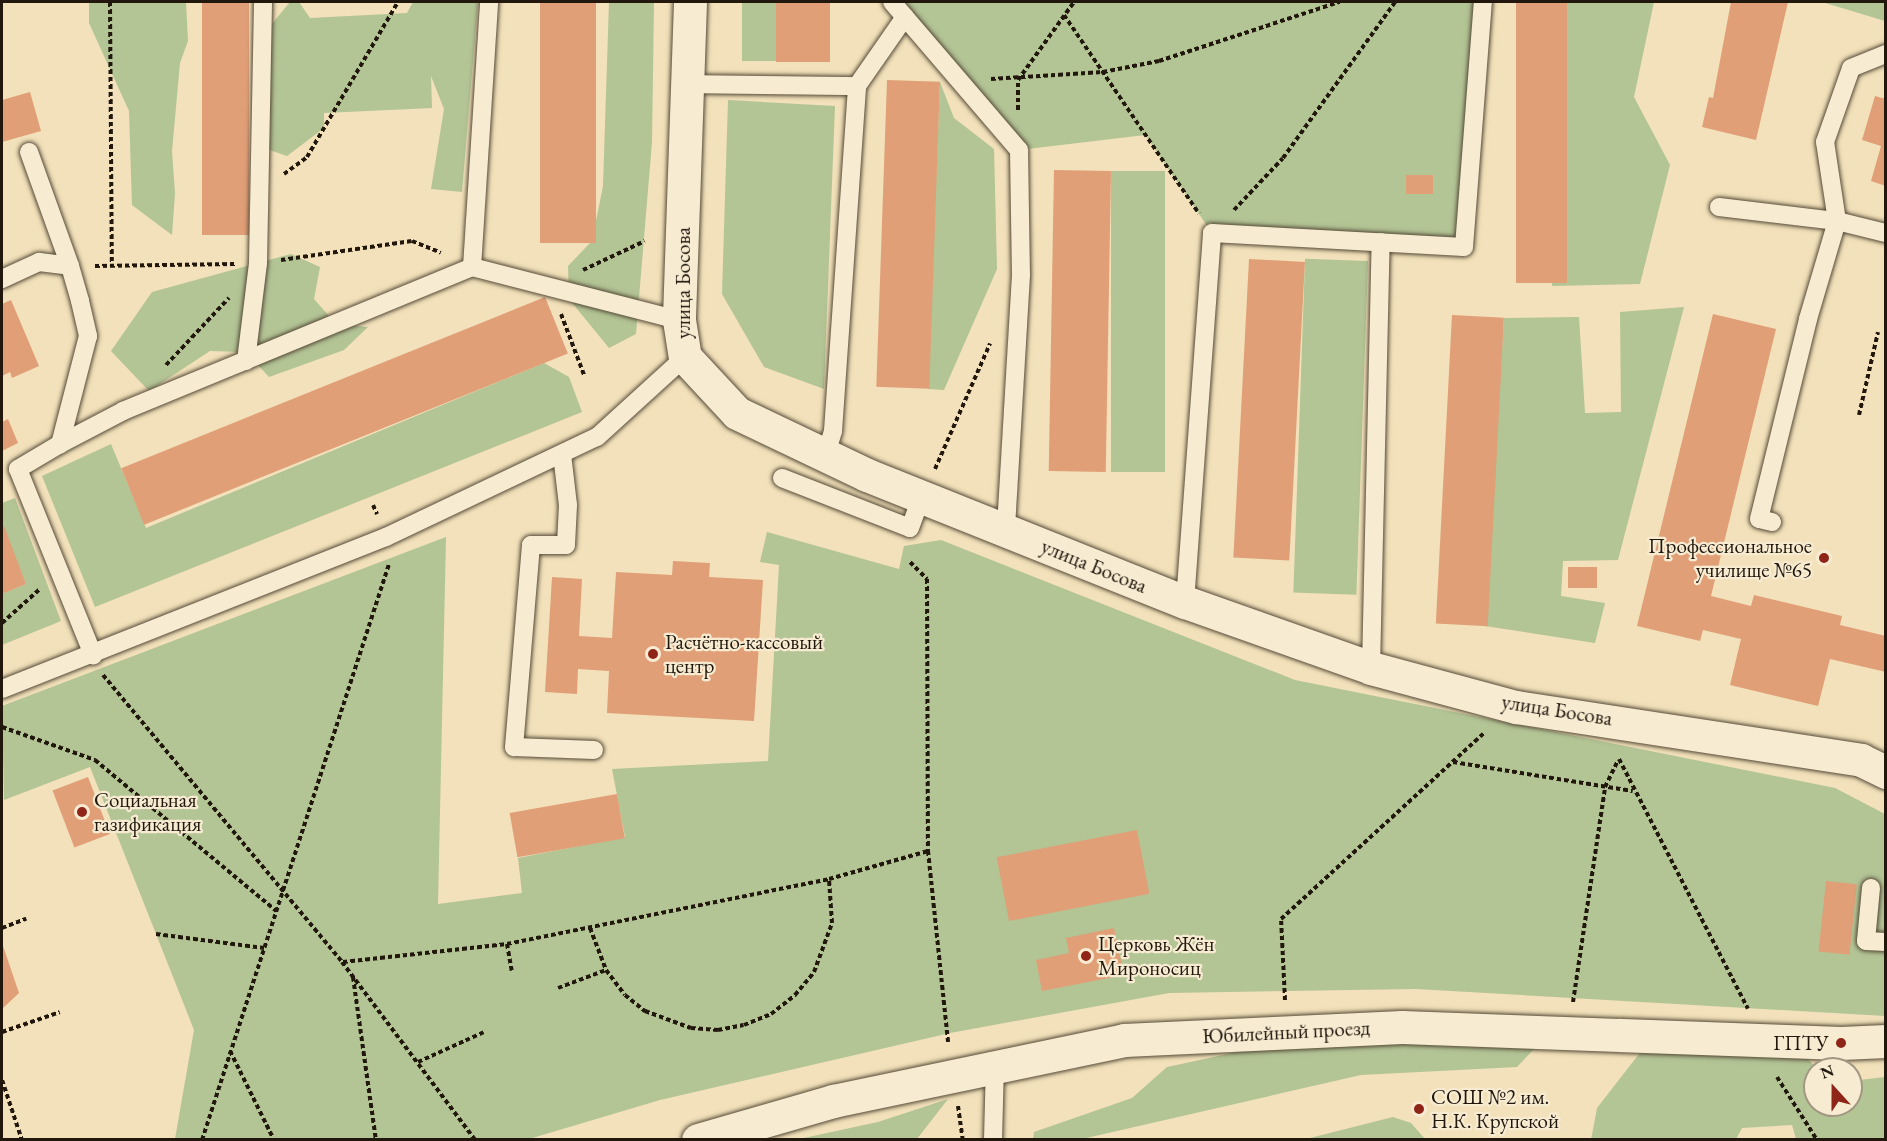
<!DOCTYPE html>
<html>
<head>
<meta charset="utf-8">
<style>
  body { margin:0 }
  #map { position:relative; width:1887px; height:1141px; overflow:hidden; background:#f2e1ba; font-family:"EB Garamond",serif }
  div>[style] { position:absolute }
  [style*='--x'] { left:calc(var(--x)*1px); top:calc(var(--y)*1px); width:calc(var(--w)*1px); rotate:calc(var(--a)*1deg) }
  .green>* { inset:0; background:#b3c495; transform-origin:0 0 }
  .building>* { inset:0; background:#e09f77; transform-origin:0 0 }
  .path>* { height:4px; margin-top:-2px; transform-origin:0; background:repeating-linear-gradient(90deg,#21170d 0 4.5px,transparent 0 7.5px) }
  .roads { filter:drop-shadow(0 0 2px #554a38) drop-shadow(0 0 2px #554a38) }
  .lane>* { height:18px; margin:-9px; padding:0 9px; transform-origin:9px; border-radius:9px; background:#f7ecd2 }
  .street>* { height:33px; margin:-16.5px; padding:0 16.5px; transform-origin:16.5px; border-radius:16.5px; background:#f7ecd2 }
  .secondary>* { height:33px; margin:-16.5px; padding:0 16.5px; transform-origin:16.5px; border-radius:16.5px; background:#f7ecd2 }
  .dots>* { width:16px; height:16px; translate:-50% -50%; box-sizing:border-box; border:3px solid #f7ecd2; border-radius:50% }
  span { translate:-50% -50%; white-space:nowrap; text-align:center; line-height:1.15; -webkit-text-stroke:4.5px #f7ecd2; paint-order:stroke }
  .street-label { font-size:21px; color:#21170d }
  .poi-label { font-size:21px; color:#21170d }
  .right { translate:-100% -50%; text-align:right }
  .left { translate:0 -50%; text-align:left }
  .frame { position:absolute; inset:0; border:3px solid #21170d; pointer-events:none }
  .north { position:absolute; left:1803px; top:1057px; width:60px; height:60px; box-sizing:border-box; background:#f7ecd2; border:2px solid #a19783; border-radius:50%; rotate:339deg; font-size:16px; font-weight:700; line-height:24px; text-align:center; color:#21170d }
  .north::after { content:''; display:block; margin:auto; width:21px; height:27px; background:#8f2418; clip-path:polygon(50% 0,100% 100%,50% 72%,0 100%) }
</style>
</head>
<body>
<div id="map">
  <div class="green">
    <div style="clip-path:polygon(89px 2px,186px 2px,188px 41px,180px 63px,172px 151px,175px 193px,172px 235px,132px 205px,129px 111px,89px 23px)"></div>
    <div style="clip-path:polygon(290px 2px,299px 2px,310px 18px,407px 13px,413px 2px,478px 2px,462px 192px,431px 189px,444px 109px,431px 76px,432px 108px,324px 113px,324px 128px,287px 156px,261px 147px,262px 36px)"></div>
    <div style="clip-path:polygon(609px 2px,654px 2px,652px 142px,636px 334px,609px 348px,569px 299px,568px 266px,592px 241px,603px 186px)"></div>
    <div style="left:742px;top:2px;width:34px;height:59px"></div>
    <div style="clip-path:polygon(892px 2px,1483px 2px,1464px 247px,1212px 233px,1145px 135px,1019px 150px)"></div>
    <div style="clip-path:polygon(1567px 2px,1654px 2px,1634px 97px,1670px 165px,1640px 284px,1552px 286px)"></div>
    <div style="clip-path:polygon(1822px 2px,1885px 2px,1885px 21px)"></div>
    <div style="clip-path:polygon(940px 82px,954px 118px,994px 149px,997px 269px,944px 390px,928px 389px)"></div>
    <div style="clip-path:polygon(728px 100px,835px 106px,824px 389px,764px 367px,722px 294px)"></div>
    <div style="left:1111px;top:171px;width:54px;height:301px"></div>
    <div style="clip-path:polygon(291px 254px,320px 267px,314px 299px,336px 324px,368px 327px,344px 350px,269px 377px,246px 352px,210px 351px,149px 391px,111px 351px,152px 292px)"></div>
    <div style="left:1368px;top:261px;width:334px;height:63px;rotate:92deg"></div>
    <div style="clip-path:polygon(1684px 307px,1618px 560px,1563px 561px,1561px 596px,1605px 603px,1595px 643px,1485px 626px,1504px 318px,1579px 317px,1585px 413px,1621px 412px,1620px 312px)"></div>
    <div style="clip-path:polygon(544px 363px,569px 377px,582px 412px,95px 607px,42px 476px,111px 444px,146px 528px)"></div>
    <div style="clip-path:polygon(15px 498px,61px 621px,2px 645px,2px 594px,26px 584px,2px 527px,2px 503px)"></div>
    <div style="clip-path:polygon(767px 532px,899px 569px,904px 546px,941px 540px,1295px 680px,1835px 788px,1885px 814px,1885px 1016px,1416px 989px,1169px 993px,950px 1033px,660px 1100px,529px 1139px,175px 1139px,194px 1030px,90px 767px,4px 800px,2px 706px,446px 537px,438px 904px,522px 893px,518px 858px,625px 837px,612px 769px,768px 761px,779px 565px,760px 562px)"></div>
    <div style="clip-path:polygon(1525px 1034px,1534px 1049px,1517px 1067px,1361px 1075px,1082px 1139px,1033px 1140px,1034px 1132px,1132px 1098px,1167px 1067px,1316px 1035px)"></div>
    <div style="clip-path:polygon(1671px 1041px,1798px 1048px,1817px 1069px,1815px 1105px,1851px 1105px,1851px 1081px,1885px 1077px,1885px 1139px,1796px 1139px,1792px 1125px,1742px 1128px,1736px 1139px,1591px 1140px,1597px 1108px,1639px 1054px)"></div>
    <div style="clip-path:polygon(948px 1099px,917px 1139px,799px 1139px,878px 1122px)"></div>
    <div style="clip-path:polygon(1393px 1117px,1411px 1123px,1425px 1139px,1306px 1139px)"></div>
  </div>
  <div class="building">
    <div style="left:202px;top:2px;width:47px;height:233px"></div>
    <div style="left:540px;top:2px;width:56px;height:241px"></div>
    <div style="left:776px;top:2px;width:54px;height:60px"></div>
    <div style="left:1516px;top:2px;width:51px;height:281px"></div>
    <div style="clip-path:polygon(1731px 2px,1788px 2px,1756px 140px,1702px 127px,1709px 97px,1713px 98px)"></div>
    <div style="left:887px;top:80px;width:53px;height:307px;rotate:2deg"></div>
    <div style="clip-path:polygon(30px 92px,41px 131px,2px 142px,2px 100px)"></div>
    <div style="clip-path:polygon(1875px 96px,1886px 99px,1886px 186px,1871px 181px,1881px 146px,1862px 140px)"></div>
    <div style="left:1054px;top:170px;width:57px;height:301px;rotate:1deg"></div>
    <div style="left:1406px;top:175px;width:27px;height:19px"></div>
    <div style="left:1249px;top:259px;width:56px;height:299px;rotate:3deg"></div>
    <div style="left:545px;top:297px;width:61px;height:457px;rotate:68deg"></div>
    <div style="clip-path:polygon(11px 300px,39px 366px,12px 378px,10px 372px,2px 376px,2px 304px)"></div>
    <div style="clip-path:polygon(1713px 314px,1776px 329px,1711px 596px,1751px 606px,1754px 595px,1842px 616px,1840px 625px,1886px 636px,1886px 672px,1830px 659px,1818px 706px,1730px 685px,1741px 639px,1703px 630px,1700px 641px,1637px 626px)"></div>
    <div style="left:1452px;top:315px;width:52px;height:309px;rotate:3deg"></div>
    <div style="clip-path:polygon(8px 419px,18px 443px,2px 451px,2px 422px)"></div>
    <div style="clip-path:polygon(4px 526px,26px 584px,2px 594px,2px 527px)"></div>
    <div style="clip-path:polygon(673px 561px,710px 563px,709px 577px,763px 580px,754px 721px,607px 713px,609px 671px,578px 669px,577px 694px,545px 692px,552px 577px,582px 579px,579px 636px,612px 638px,616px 572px,672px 575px)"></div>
    <div style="left:1568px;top:567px;width:29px;height:21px"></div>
    <div style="left:88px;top:777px;width:61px;height:38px;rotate:69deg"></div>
    <div style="left:617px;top:794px;width:45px;height:109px;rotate:80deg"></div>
    <div style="left:1137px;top:830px;width:65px;height:143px;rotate:79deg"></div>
    <div style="left:1826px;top:881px;width:31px;height:71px;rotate:6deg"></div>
    <div style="clip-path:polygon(1114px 928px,1124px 975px,1042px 991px,1036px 960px,1069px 953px,1066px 938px)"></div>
    <div style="clip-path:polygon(2px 943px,19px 993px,2px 1009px)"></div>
  </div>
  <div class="path">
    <div style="--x:110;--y:2;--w:264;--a:89.6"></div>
    <div style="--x:1064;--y:15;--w:240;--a:55.8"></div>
    <div style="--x:991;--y:79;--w:112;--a:-3.6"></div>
    <div style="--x:1103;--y:72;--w:57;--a:-11.1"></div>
    <div style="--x:1159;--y:61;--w:190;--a:-18.1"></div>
    <div style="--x:1018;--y:110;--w:30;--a:-90"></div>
    <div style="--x:1018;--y:80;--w:96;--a:-54.3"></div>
    <div style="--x:284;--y:174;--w:29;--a:-36"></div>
    <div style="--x:307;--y:157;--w:180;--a:-59.6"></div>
    <div style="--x:1234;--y:210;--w:71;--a:-46.7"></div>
    <div style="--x:1283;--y:158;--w:192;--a:-54.3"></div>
    <div style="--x:281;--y:260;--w:132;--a:-8.3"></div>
    <div style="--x:412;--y:241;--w:31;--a:22"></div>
    <div style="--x:95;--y:266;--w:140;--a:-0.8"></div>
    <div style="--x:583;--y:270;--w:68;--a:-25.1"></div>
    <div style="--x:561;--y:314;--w:65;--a:69.3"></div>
    <div style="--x:166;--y:365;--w:92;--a:-46.8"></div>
    <div style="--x:1859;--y:415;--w:85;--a:-77.1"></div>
    <div style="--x:935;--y:469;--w:137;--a:-66.3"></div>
    <div style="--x:373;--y:505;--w:10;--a:66"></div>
    <div style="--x:910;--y:562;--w:24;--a:45"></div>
    <div style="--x:927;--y:579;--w:272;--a:89.8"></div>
    <div style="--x:928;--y:851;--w:192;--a:84"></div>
    <div style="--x:2;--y:623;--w:52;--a:-41.9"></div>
    <div style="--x:103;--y:675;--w:373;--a:50.2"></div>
    <div style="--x:342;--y:962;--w:222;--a:53.2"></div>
    <div style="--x:2;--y:727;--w:99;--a:19.5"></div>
    <div style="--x:95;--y:760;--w:236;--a:39.8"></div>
    <div style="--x:1619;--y:759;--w:281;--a:62.7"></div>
    <div style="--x:1453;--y:762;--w:182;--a:9.2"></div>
    <div style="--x:2;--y:928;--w:26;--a:-21"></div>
    <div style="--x:590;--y:928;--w:45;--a:69.1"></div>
    <div style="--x:606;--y:970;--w:31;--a:53"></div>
    <div style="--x:625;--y:995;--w:26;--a:39"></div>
    <div style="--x:645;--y:1011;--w:49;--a:20.3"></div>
    <div style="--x:691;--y:1028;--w:27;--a:4"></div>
    <div style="--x:718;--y:1030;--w:26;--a:-11"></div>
    <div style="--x:744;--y:1025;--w:29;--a:-22"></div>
    <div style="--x:771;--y:1014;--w:31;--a:-38"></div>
    <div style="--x:795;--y:995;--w:30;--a:-50"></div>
    <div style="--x:814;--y:972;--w:52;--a:-69.8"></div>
    <div style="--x:832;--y:923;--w:44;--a:-93.9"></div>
    <div style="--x:156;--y:934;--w:109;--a:7.4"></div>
    <div style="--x:507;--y:944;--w:27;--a:80"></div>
    <div style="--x:343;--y:962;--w:165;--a:-6.3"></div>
    <div style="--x:507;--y:944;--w:328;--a:-11.4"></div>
    <div style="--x:829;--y:879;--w:103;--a:-15.8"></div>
    <div style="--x:353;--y:977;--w:165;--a:82"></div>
    <div style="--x:558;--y:988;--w:51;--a:-20.6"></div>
    <div style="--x:1285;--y:1000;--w:81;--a:-92.8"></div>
    <div style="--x:1281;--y:919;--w:277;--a:-42.5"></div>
    <div style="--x:1573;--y:1002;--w:217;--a:-81.5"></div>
    <div style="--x:1605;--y:787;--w:30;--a:-64"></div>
    <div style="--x:2;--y:1032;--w:61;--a:-19"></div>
    <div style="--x:230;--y:1051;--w:99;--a:63.7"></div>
    <div style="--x:418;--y:1062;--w:72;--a:-24.4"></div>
    <div style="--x:1777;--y:1077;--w:75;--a:57.6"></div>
    <div style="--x:2;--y:1080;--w:63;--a:71.6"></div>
    <div style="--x:958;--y:1106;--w:34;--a:82"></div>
    <div style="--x:202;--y:1140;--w:606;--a:-72.01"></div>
  </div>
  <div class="roads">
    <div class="lane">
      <div style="--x:892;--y:2;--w:195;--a:49.4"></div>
      <div style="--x:1019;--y:150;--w:125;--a:89.1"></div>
      <div style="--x:1021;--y:275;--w:256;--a:93.4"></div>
      <div style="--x:688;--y:84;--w:169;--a:0.7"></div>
      <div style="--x:857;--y:86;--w:84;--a:-55.2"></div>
      <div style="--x:29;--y:152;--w:121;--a:70.2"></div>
      <div style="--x:1719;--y:207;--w:119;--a:6.8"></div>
      <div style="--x:1837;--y:221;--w:50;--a:13.8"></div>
      <div style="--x:472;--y:267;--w:266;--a:-86.3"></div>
      <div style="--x:2;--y:279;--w:41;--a:-24.7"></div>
      <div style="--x:39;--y:262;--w:31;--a:7"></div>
      <div style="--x:70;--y:266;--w:36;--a:74"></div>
      <div style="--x:80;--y:301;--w:36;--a:77"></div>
      <div style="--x:88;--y:336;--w:112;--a:104.5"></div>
      <div style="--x:60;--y:444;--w:49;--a:149.2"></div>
      <div style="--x:18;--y:469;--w:201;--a:68"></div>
      <div style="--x:246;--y:361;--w:99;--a:-83"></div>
      <div style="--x:258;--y:263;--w:261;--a:-88.9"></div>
      <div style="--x:60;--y:444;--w:71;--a:-27.6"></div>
      <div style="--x:123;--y:411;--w:378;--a:-22.4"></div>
      <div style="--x:472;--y:267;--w:214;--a:14.4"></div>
      <div style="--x:562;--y:454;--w:51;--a:83.3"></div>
      <div style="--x:568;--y:505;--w:40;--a:92.9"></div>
      <div style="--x:566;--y:545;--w:35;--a:180"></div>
      <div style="--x:531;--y:545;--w:203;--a:94.8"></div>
      <div style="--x:514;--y:747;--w:80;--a:2.1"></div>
      <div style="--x:826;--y:454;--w:24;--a:-73"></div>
      <div style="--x:833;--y:431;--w:346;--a:-86"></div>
      <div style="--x:782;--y:478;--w:137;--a:21.3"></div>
      <div style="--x:910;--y:528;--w:20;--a:-70"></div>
      <div style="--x:1772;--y:522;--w:13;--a:-167"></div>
      <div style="--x:1759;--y:519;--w:206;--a:-76.2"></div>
      <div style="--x:1808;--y:319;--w:102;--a:-73.5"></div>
      <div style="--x:1837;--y:221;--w:80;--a:-98.6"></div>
      <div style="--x:1825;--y:142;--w:78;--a:-70.6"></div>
      <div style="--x:1851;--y:68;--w:38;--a:-22"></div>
      <div style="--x:1185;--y:602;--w:370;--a:-85.8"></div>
      <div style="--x:1212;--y:233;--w:252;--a:3.2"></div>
      <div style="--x:1464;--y:247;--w:246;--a:-85.6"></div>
      <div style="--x:1371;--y:668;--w:426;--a:-88.7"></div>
      <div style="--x:2;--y:689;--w:413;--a:-21.6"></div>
      <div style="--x:386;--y:537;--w:233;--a:-25.4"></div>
      <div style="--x:597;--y:437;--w:119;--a:-42.3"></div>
      <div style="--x:1871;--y:888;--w:53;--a:95.4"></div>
      <div style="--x:1866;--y:941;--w:20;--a:3"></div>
      <div style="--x:993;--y:1140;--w:76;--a:-88.5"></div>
    </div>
    <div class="street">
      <div style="--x:698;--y:1140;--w:141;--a:-16.1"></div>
      <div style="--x:833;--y:1101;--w:297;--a:-11.8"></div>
      <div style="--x:1124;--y:1040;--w:278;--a:-2.7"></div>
      <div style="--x:1402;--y:1027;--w:439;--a:2.1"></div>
      <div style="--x:1841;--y:1043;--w:45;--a:-2.5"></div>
    </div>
    <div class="secondary">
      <div style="--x:690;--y:2;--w:318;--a:92"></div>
      <div style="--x:679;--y:320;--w:37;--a:81"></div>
      <div style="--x:685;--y:357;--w:76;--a:47.1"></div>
      <div style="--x:737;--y:413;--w:144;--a:25.5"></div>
      <div style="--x:867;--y:475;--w:342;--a:21.8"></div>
      <div style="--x:1185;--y:602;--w:197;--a:19.5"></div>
      <div style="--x:1371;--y:668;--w:150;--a:15.1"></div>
      <div style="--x:1516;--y:707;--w:349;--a:8.7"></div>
      <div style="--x:1861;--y:760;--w:28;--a:26"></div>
    </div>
  </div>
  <div class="dots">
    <div style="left:1824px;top:558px;background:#8f2418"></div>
    <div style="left:653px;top:654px;background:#8f2418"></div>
    <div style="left:82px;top:812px;background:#8f2418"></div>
    <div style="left:1086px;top:956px;background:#8f2418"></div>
    <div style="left:1841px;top:1043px;background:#8f2418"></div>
    <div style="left:1419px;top:1109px;background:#8f2418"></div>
  </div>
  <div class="street-label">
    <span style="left:683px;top:283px;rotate:-90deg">улица Босова</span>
    <span style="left:1094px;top:566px;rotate:22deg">улица Босова</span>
    <span style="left:1557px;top:710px;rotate:9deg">улица Босова</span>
    <span style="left:1286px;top:1032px;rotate:-3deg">Юбилейный проезд</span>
  </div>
  <div class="poi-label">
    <span class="right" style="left:1812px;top:558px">Профессиональное<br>училище №65</span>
    <span class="left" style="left:665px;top:654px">Расчётно-кассовый<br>центр</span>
    <span class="left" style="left:94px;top:812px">Социальная<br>газификация</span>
    <span class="left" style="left:1098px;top:956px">Церковь Жён<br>Мироносиц</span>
    <span class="right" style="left:1829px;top:1043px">ГПТУ</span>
    <span class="left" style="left:1431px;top:1109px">СОШ №2 им.<br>Н.К. Крупской</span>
  </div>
  <div class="frame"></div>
  <div class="north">N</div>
</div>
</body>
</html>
